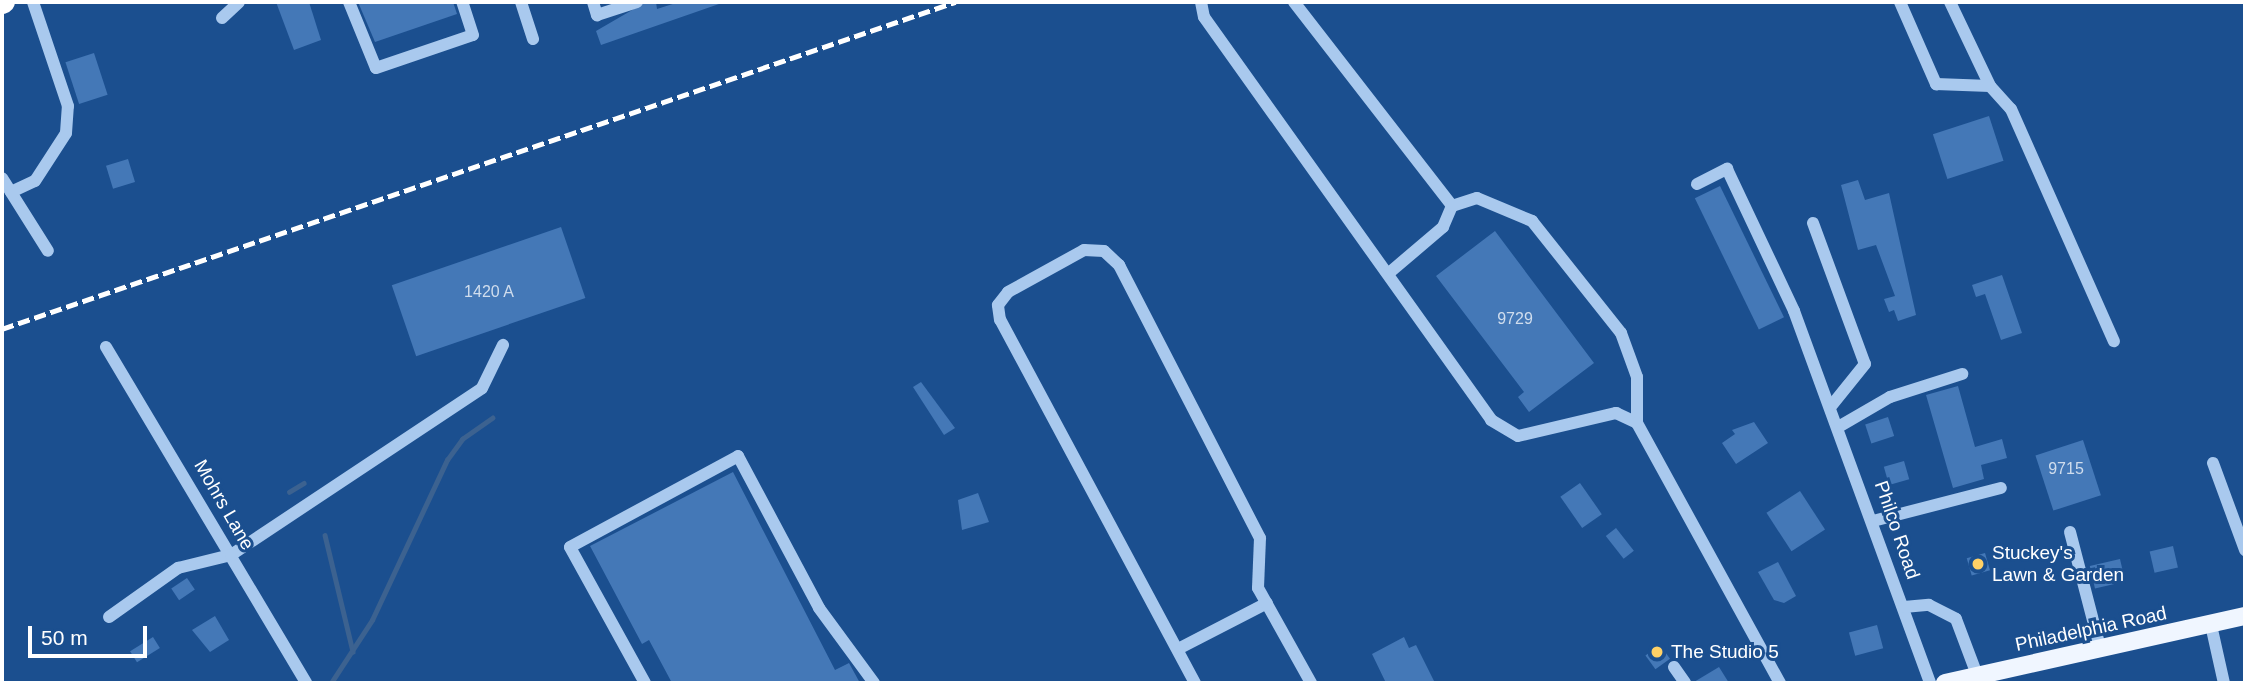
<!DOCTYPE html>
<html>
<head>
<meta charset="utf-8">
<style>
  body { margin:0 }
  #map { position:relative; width:2247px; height:685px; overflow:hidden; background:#1b4f8f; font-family:Arial,sans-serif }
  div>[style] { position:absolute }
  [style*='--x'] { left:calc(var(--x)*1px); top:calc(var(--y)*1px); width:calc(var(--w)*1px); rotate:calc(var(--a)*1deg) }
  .stream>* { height:4.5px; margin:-2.25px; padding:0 2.25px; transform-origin:2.25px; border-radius:2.25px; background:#3c6290 }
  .building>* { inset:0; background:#4478b7; transform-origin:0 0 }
  .minor>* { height:12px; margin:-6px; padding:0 6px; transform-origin:6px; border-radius:6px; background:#a9c9ee }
  .major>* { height:18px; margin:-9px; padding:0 9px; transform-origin:9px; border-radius:9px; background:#f0f6ff }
  .highway>* { height:21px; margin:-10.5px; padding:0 10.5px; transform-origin:10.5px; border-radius:10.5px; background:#fff }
  .rail>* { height:4.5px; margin-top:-2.25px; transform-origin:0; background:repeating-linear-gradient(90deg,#fff 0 12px,transparent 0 17px) }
  .dots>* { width:19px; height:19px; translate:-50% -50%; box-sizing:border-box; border:4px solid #1b4f8f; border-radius:50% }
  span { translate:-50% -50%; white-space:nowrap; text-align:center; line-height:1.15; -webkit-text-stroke:6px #1b4f8f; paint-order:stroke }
  .number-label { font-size:16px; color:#d0dded }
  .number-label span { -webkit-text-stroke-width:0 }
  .street-label { font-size:19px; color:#fff }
  .poi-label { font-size:19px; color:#fff }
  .left { translate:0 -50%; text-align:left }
  .frame { position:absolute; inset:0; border:4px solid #fff; pointer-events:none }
  .scale { position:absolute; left:28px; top:626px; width:119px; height:32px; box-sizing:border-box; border:4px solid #fff; border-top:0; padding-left:9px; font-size:21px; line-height:24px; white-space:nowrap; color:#fff; -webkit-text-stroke:5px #1b4f8f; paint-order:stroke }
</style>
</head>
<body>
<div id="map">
  <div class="stream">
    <div style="--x:289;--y:492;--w:17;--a:-31"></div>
    <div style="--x:325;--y:535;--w:120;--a:76.5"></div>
    <div style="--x:331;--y:683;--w:75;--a:-56.9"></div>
    <div style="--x:372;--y:620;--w:177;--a:-64.9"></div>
    <div style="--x:447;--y:460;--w:26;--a:-54"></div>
    <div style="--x:462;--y:439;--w:37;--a:-35"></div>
  </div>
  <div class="building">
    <div style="clip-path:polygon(276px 2px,309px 2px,321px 40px,294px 50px)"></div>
    <div style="clip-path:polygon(358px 2px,453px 2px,457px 14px,375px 42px)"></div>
    <div style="clip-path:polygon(646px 2px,656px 2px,657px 9px,679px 2px,719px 4px,601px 45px,596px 31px)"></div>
    <div style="left:94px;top:53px;width:44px;height:30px;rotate:72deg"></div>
    <div style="left:1989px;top:116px;width:47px;height:59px;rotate:72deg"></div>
    <div style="left:128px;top:159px;width:24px;height:23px;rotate:73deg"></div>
    <div style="clip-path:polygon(1858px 180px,1865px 200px,1889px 193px,1916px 315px,1898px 321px,1894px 310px,1889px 312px,1884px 299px,1895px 296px,1876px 245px,1858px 250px,1841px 185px)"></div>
    <div style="left:1720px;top:186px;width:146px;height:28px;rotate:64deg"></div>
    <div style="left:561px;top:227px;width:75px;height:179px;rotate:71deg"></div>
    <div style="clip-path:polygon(1495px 231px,1594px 363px,1529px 412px,1518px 397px,1524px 392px,1436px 276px)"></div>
    <div style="clip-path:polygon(2002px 275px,2022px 333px,2001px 340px,1985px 294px,1976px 297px,1972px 285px)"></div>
    <div style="clip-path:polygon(921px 382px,955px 428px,944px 435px,913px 387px)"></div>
    <div style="clip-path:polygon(1958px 386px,1975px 447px,2002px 439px,2007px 458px,1981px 465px,1984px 479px,1953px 488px,1926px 395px)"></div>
    <div style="left:1888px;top:417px;width:20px;height:24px;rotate:72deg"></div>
    <div style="clip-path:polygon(1754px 422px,1768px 443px,1736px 464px,1722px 443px,1735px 434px,1732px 430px)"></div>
    <div style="left:2083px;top:440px;width:58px;height:50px;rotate:72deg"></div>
    <div style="left:1904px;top:461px;width:19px;height:21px;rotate:74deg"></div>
    <div style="clip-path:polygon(733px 472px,835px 670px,849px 663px,860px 683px,672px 683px,649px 640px,642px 644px,590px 546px)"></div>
    <div style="left:1580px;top:483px;width:38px;height:24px;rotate:55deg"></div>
    <div style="left:1800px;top:491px;width:46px;height:40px;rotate:57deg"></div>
    <div style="clip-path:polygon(978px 493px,989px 522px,962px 530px,958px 500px)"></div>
    <div style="left:1616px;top:528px;width:29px;height:13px;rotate:52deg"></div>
    <div style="left:2173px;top:546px;width:22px;height:24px;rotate:77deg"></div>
    <div style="left:1985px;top:553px;width:18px;height:19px;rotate:74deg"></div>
    <div style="left:2120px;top:559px;width:23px;height:31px;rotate:77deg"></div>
    <div style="clip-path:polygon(1778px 562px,1796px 596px,1784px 603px,1774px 600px,1758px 572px)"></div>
    <div style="left:187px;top:578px;width:14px;height:19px;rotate:56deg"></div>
    <div style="clip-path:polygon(215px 616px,229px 640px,210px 652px,192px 630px)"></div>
    <div style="left:1877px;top:625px;width:24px;height:29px;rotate:75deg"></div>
    <div style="left:153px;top:637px;width:13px;height:27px;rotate:58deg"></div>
    <div style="clip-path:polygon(1404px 637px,1409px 648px,1416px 645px,1435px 683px,1386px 683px,1372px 654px)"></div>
    <div style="left:1660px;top:645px;width:17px;height:18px;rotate:54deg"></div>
    <div style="clip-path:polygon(1719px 667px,1729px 683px,1694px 683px,1694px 682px)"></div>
  </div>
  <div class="minor">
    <div style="--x:349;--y:2;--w:71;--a:67.8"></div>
    <div style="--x:376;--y:68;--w:102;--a:-18.8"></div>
    <div style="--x:473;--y:35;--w:35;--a:-108"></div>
    <div style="--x:521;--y:2;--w:39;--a:72"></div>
    <div style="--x:593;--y:2;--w:14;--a:73"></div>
    <div style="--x:597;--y:15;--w:42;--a:-18"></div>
    <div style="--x:1201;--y:2;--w:15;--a:79"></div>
    <div style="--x:1204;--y:17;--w:495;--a:54.5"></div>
    <div style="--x:1491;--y:420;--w:31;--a:31"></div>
    <div style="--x:1518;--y:436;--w:101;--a:-13.2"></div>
    <div style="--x:1616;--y:413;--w:23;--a:25"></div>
    <div style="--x:1294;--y:2;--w:258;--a:52.2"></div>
    <div style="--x:1900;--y:2;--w:90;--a:66.3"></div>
    <div style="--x:1936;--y:84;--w:54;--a:2.1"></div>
    <div style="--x:1990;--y:86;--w:31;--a:48"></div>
    <div style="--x:2011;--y:109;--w:254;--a:66.1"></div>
    <div style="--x:1950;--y:2;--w:93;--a:64.5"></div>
    <div style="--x:222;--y:18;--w:23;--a:-43"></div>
    <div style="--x:2;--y:178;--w:86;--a:57.8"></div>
    <div style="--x:1697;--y:184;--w:34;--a:-27"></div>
    <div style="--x:1727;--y:169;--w:157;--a:64.7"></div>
    <div style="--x:1794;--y:311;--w:396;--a:69.9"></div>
    <div style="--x:11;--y:192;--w:26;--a:-25"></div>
    <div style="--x:35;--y:181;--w:57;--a:-57.1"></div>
    <div style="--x:66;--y:133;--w:27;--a:-86"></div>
    <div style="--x:68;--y:106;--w:110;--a:-108.6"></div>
    <div style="--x:1813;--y:223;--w:150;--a:69.8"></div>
    <div style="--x:1865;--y:364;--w:53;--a:128.8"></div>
    <div style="--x:1389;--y:273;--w:71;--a:-40.4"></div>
    <div style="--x:1443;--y:227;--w:23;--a:-67"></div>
    <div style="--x:1452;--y:206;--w:26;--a:-18"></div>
    <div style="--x:1477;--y:198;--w:60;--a:22.7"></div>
    <div style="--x:1532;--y:221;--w:143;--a:51.5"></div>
    <div style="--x:1621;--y:333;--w:47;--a:70"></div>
    <div style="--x:1637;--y:377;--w:46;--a:90"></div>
    <div style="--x:1637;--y:423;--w:297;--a:61.2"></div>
    <div style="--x:106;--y:347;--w:391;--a:59.2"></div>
    <div style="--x:1840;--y:426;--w:58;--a:-30.1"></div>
    <div style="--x:1890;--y:397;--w:76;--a:-17.7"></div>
    <div style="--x:2213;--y:463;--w:93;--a:69.8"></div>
    <div style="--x:1873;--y:521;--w:132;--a:-14.5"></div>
    <div style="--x:2070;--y:532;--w:119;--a:75.4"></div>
    <div style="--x:1904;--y:607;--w:25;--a:-5"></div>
    <div style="--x:1929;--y:605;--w:30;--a:27"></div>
    <div style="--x:1956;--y:619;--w:60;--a:69.4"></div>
    <div style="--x:109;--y:617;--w:85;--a:-35.4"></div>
    <div style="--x:178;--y:568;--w:55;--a:-13.8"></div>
    <div style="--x:231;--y:555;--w:301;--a:-33.6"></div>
    <div style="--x:482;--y:388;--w:48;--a:-64"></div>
    <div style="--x:2211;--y:625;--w:59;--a:77.4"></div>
    <div style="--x:1178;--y:649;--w:100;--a:-27.3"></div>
    <div style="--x:1674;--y:667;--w:19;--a:55"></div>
    <div style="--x:645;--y:683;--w:155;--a:-118.9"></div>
    <div style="--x:570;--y:547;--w:191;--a:-28.4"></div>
    <div style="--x:738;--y:456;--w:172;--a:61.9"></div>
    <div style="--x:819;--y:608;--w:93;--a:53.7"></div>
    <div style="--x:1195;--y:683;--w:412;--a:-118.2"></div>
    <div style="--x:1000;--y:320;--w:15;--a:-98"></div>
    <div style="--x:998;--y:305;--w:16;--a:-52"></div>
    <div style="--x:1008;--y:292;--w:87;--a:-28.9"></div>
    <div style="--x:1084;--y:250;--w:20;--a:3"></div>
    <div style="--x:1104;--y:251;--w:21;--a:43"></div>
    <div style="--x:1119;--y:265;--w:307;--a:62.7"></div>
    <div style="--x:1260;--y:538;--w:50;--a:92.3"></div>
    <div style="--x:1258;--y:588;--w:109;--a:60.8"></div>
  </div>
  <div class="major">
    <div style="--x:1945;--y:683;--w:307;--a:-12.6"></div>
  </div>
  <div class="highway">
    <div style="--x:2;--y:3;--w:2;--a:-27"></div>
  </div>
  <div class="rail">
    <div style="--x:2;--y:329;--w:1008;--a:-18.94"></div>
  </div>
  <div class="dots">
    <div style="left:1978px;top:564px;background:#ffd166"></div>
    <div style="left:1657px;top:652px;background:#ffd166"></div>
  </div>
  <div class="number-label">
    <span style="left:489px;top:292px">1420 A</span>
    <span style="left:1515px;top:319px">9729</span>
    <span style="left:2066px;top:469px">9715</span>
  </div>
  <div class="street-label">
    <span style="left:224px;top:505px;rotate:60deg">Mohrs Lane</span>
    <span style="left:1897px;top:530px;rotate:71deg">Philco Road</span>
    <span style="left:2091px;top:629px;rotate:-12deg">Philadelphia Road</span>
  </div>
  <div class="poi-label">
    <span class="left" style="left:1992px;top:564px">Stuckey's<br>Lawn &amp; Garden</span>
    <span class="left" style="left:1671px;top:652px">The Studio 5</span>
  </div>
  <div class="frame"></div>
  <div class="scale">50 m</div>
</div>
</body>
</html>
